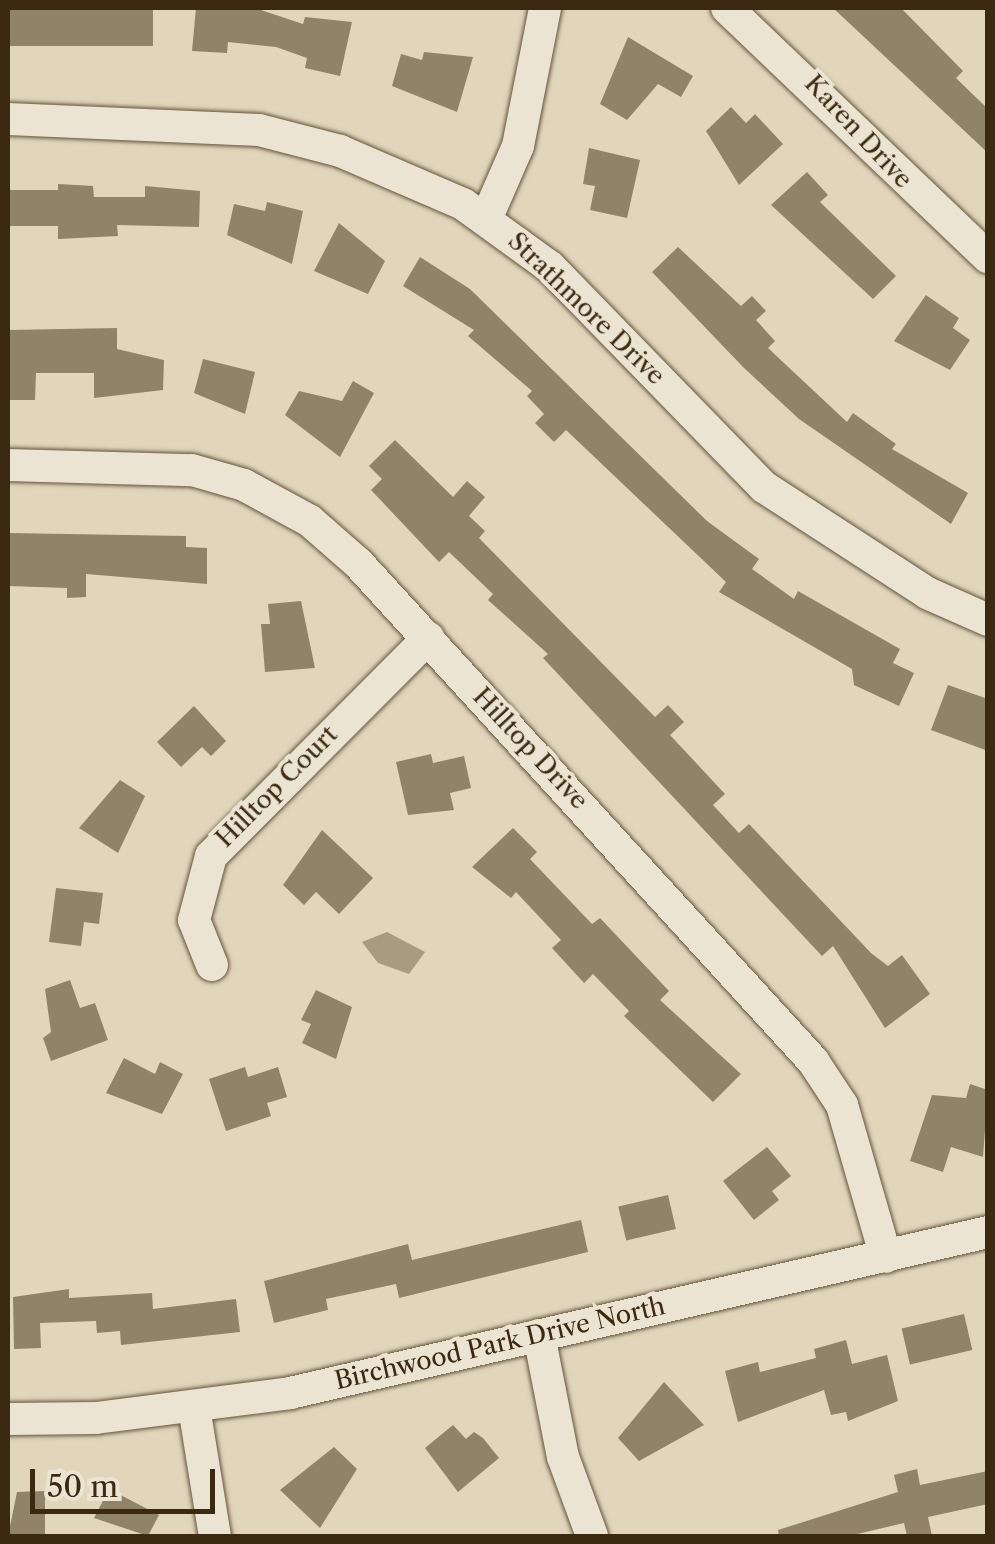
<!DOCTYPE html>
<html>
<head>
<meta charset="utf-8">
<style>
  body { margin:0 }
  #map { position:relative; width:995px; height:1544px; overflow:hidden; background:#e1d6bc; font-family:"Libre Caslon Text",serif }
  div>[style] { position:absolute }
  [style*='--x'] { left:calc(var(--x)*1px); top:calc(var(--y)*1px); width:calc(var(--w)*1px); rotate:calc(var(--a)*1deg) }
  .water>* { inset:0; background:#a99b82 }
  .building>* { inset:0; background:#91836a; transform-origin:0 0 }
  .roads { filter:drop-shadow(0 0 2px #64543c) drop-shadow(0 0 2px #64543c) }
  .minor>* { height:32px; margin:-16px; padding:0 16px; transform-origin:16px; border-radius:16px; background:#ece4d3 }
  span { translate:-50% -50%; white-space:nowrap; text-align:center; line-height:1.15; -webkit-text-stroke:8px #ece4d3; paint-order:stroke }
  .street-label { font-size:25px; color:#3b2911 }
  .frame { position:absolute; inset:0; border:10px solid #3b2911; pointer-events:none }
  .scale { position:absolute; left:30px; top:1469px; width:185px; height:45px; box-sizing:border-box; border:5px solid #3b2911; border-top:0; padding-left:12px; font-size:30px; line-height:35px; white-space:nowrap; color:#3b2911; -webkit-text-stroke:8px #ece4d3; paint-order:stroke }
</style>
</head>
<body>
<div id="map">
  <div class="water">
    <div style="clip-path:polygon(387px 932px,425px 952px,409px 974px,378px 963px,362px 942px)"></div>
  </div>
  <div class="building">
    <div style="left:10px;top:8px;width:143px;height:38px"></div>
    <div style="clip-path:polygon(196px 8px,255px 8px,303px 24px,305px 17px,352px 22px,340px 76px,305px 68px,307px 58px,276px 47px,228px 42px,227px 53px,192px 51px)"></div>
    <div style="clip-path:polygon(833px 8px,901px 8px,963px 71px,956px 78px,988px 109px,988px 153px)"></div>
    <div style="clip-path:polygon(628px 37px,693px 76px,681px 97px,658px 84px,627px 120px,600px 104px)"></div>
    <div style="clip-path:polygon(424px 52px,473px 57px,457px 112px,392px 86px,401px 54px,422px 60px)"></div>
    <div style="clip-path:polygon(731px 107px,746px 123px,755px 114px,783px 144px,739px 185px,706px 131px)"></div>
    <div style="clip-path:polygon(589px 148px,640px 160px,627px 218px,590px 210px,595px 186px,583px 184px)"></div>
    <div style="clip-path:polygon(807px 172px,828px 195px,820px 202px,896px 276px,873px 299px,771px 205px)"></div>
    <div style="clip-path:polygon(58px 184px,93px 186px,94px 197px,145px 197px,145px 186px,200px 191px,199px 227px,117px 225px,118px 236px,58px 239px,58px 226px,8px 226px,8px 190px,58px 190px)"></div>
    <div style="clip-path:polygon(267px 202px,303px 211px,292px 264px,227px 235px,234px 204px,265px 211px)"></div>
    <div style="clip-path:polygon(339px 223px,385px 261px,368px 294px,314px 271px)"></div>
    <div style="clip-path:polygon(678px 247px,741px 306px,752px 296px,766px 311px,756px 320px,775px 341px,768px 348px,847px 422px,853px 413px,896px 444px,892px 449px,968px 493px,951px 524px,799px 419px,743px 367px,652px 272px)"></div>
    <div style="clip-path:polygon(420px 257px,470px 289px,707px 521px,759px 559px,752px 569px,794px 599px,798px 591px,900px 649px,893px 663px,914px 673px,899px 706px,854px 685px,852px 669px,719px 592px,726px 582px,566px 430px,554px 442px,535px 423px,544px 414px,527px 396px,532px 391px,468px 336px,474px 330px,403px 286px)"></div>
    <div style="clip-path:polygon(926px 295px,959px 318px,953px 328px,970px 340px,950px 370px,894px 341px)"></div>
    <div style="clip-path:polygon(117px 328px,117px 349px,164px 360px,163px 390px,94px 398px,94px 373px,36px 373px,35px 400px,8px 400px,8px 330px)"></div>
    <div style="clip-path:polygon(203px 359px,255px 372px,245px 414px,194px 393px)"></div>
    <div style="clip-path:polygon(353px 381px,374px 393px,340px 457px,285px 415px,299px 391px,342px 401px)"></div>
    <div style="clip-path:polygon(395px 440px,453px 497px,467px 481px,485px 497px,469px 516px,485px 531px,479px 538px,655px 717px,668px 705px,684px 722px,670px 735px,725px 794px,713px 805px,739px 833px,749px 824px,871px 953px,888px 966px,902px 955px,930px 994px,885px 1028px,833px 946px,822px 956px,543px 658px,548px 654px,488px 600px,493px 594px,449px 552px,439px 562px,371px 490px,382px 479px,369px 466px)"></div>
    <div style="clip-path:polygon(8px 533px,186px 536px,186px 547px,207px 548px,207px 584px,86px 574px,86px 597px,67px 598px,67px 588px,8px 586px)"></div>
    <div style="clip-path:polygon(301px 601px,315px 668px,265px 672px,261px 624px,270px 624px,268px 604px)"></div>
    <div style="clip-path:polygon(948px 685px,988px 699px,988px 751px,931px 730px)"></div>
    <div style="clip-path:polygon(194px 706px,226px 741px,211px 756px,202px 747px,181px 767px,157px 742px)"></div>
    <div style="clip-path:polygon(431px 754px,433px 763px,464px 756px,471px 788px,450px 793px,454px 810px,408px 815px,396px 762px)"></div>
    <div style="clip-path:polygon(120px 780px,145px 796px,118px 853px,79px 828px)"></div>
    <div style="clip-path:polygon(513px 828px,537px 852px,530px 859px,592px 924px,600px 918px,669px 991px,660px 1000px,741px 1074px,713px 1102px,624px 1016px,629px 1011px,593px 974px,584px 983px,552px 948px,561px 940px,516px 892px,511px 898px,472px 867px)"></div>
    <div style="clip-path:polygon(322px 830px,373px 878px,339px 914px,316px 892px,304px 905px,283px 885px)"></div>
    <div style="clip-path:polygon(56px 888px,103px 893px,99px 924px,84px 922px,81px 946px,49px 942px)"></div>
    <div style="clip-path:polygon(70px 980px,80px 1008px,95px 1003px,108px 1040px,51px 1061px,43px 1038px,51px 1032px,45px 989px)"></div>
    <div style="clip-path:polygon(316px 990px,352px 1007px,336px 1059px,302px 1043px,311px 1024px,301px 1020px)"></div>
    <div style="clip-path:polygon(124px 1058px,155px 1074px,160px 1062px,183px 1074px,162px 1114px,106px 1093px)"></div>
    <div style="clip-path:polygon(245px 1067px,248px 1077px,278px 1067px,287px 1097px,267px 1103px,271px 1116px,226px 1131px,209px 1079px)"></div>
    <div style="clip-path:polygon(970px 1084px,988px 1090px,983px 1157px,951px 1147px,943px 1172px,910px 1161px,932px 1095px,966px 1098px)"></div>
    <div style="clip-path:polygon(767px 1147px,791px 1176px,772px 1191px,779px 1200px,754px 1220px,723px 1181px)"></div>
    <div style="left:668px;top:1195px;width:35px;height:51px;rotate:77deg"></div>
    <div style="clip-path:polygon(581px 1220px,588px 1252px,399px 1298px,396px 1284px,326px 1299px,328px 1310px,274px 1323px,264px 1281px,408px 1244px,412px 1260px)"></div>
    <div style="clip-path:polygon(69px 1289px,69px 1298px,152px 1293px,153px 1309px,236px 1299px,240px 1332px,121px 1345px,120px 1331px,97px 1333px,96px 1321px,40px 1323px,41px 1348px,14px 1349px,13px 1297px)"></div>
    <div style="left:964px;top:1314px;width:37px;height:64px;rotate:77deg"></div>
    <div style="clip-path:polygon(846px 1340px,852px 1364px,887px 1355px,898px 1401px,848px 1421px,846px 1412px,831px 1415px,824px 1390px,738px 1422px,725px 1371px,758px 1362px,760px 1372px,816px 1358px,814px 1349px)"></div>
    <div style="clip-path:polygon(664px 1382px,704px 1425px,639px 1461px,618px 1438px)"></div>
    <div style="clip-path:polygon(453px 1425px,466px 1439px,474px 1432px,483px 1438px,499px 1458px,458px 1492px,425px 1448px)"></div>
    <div style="clip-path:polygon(334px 1447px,357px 1469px,320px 1528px,280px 1490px)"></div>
    <div style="clip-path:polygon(917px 1469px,920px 1485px,988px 1471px,988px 1504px,928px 1517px,932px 1536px,907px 1536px,904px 1523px,849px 1536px,779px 1536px,778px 1530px,898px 1492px,894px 1475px)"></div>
    <div style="clip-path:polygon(109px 1489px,159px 1515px,148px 1536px,94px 1518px)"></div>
    <div style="clip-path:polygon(45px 1491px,45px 1536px,8px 1536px,17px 1492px)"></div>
  </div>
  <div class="roads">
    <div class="minor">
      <div style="--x:727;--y:8;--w:361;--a:43.7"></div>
      <div style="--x:8;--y:119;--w:251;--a:2.5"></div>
      <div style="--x:259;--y:130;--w:84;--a:14.5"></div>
      <div style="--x:340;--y:151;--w:134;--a:23.3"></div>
      <div style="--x:463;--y:204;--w:107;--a:35.9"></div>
      <div style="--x:550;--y:267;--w:307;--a:45.8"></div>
      <div style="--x:764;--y:487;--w:194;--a:33"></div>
      <div style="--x:927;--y:593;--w:67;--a:23.9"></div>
      <div style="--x:487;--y:217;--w:77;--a:-66.4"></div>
      <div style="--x:518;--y:146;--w:141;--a:-78.9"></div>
      <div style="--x:8;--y:465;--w:184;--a:1.6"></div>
      <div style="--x:192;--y:470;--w:54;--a:16.1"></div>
      <div style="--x:244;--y:485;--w:75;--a:28.6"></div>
      <div style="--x:310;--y:521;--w:64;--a:41.2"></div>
      <div style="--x:358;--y:563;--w:675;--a:47.58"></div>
      <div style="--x:813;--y:1061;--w:53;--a:56.6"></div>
      <div style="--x:842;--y:1105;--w:158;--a:73.9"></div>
      <div style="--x:212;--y:965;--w:48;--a:-111.8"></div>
      <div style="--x:194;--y:920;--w:66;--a:-75.1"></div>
      <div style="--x:211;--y:856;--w:308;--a:-45.1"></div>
      <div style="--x:539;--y:1335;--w:124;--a:78.9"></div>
      <div style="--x:563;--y:1457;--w:84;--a:69.8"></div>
      <div style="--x:194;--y:1407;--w:131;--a:80.8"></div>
      <div style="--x:8;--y:1419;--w:88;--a:-0.7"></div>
      <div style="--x:96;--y:1418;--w:196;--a:-7.3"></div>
      <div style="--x:290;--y:1393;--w:716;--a:-12.99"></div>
    </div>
  </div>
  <div class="street-label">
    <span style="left:858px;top:132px;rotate:47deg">Karen Drive</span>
    <span style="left:586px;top:309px;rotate:44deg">Strathmore Drive</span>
    <span style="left:530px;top:749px;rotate:47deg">Hilltop Drive</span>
    <span style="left:277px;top:787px;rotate:-45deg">Hilltop Court</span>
    <span style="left:500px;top:1344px;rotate:-13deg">Birchwood Park Drive North</span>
  </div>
  <div class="frame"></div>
  <div class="scale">50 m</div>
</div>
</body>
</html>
